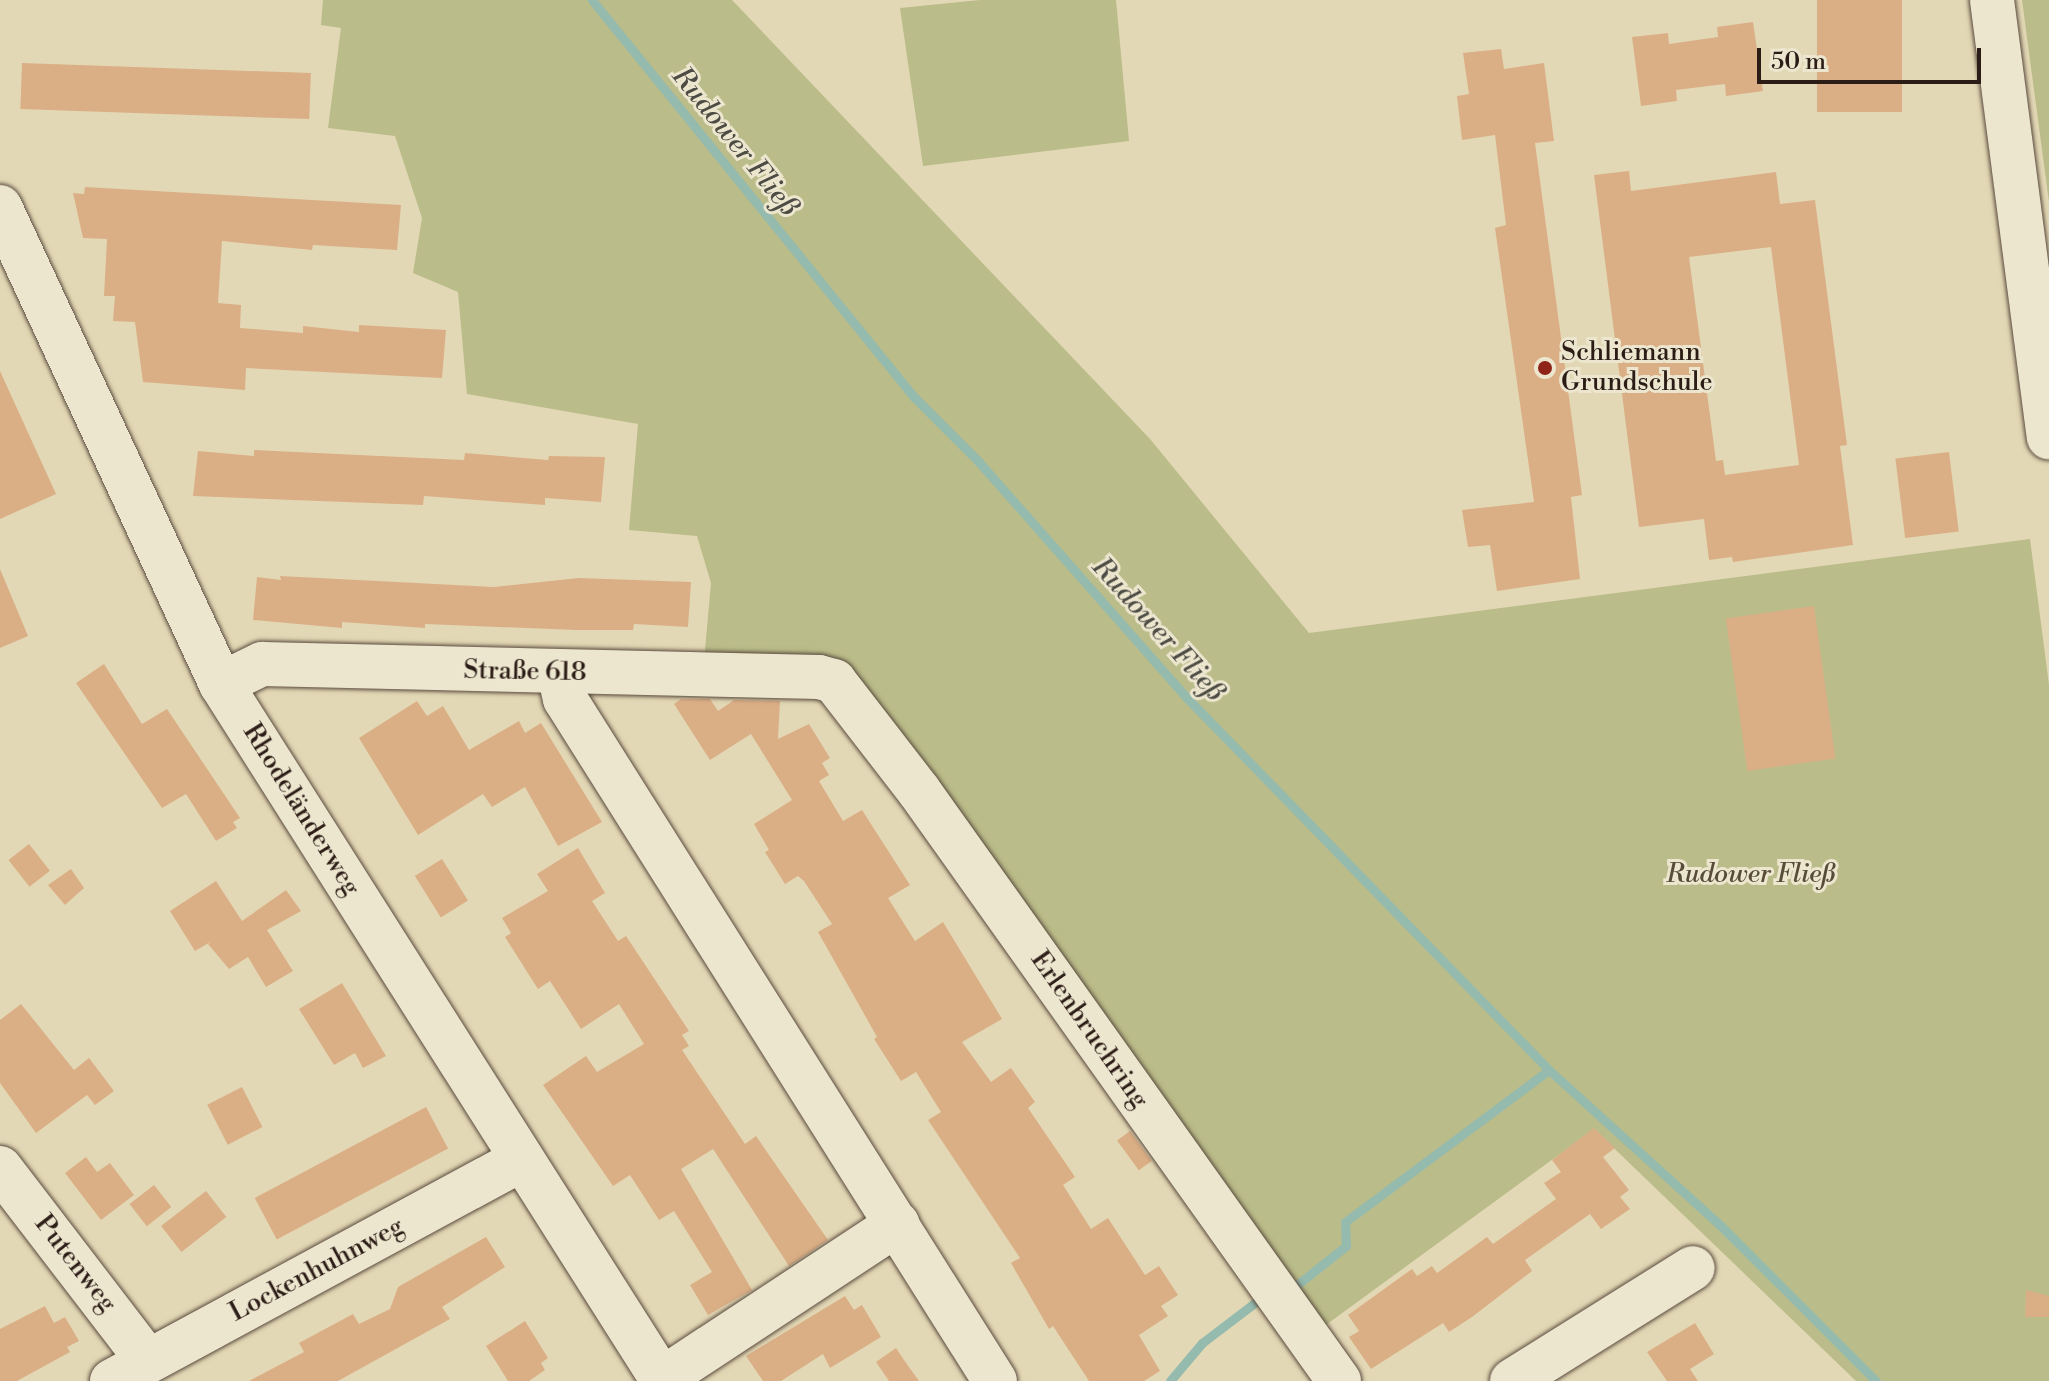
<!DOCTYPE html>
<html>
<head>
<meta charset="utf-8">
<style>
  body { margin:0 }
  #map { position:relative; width:2049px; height:1381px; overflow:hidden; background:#e3d8b5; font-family:"Libre Bodoni",serif }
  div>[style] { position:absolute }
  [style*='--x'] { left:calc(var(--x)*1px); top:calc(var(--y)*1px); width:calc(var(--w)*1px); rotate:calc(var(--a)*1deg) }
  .green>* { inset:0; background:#babc89 }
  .stream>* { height:9px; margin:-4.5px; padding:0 4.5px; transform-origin:4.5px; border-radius:4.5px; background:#95baae }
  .building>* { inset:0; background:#dbaf86; transform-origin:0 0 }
  .roads { filter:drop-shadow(0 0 2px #5a4b3e) drop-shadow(0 0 2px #5a4b3e) }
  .minor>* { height:44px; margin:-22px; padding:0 22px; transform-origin:22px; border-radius:22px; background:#ede6cf }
  .dots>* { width:22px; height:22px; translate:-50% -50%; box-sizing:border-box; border:4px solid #ede6cf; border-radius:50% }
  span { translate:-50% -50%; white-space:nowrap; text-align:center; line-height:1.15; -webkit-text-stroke:6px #ede6cf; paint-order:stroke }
  .poi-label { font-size:26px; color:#2c1c16 }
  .left { translate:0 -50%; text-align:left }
  .street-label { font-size:26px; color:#2c1c16 }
  .park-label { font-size:26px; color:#574c38; font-style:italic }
  .water-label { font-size:28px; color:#4c4b44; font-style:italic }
  .scale { position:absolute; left:1757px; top:48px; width:224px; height:36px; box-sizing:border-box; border:4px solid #2c1c16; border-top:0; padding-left:10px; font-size:24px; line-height:28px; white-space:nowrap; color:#2c1c16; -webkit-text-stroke:6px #ede6cf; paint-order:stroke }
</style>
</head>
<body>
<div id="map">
  <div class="green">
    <div style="clip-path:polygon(323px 0,732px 0,1150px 439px,1309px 633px,2030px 539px,2049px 685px,2049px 1381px,1856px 1381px,1594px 1129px,1319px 1330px,844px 664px,704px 661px,711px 583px,697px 536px,629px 530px,638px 424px,467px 394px,458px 292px,413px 273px,422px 218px,395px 136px,328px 128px,341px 28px,321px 25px)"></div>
    <div style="clip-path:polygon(980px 0,1116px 0,1129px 141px,923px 166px,900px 8px)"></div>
    <div style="clip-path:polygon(2022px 0,2049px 0,2049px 202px)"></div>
  </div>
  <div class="stream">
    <div style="--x:592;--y:0;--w:510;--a:50.97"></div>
    <div style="--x:913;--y:396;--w:92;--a:45"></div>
    <div style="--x:978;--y:461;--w:315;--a:48.6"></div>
    <div style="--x:1186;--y:697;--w:520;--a:45.78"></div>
    <div style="--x:1549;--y:1070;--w:232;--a:42.2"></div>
    <div style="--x:1721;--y:1226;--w:219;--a:45"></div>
    <div style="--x:1293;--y:1288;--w:68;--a:-38.4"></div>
    <div style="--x:1346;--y:1246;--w:24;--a:-92"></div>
    <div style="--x:1345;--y:1222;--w:254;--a:-36.7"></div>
    <div style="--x:1170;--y:1381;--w:50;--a:-49.9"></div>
    <div style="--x:1202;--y:1343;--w:74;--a:-37.3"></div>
  </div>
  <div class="building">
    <div style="left:1817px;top:0;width:85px;height:112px"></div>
    <div style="clip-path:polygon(1753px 22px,1763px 91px,1726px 96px,1725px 84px,1676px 90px,1677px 101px,1641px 106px,1632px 37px,1668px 33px,1669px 44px,1718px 37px,1717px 27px)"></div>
    <div style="clip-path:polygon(1501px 49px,1504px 69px,1544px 63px,1554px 141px,1535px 143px,1582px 495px,1571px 497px,1580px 579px,1497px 591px,1490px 545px,1468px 547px,1462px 510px,1534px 502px,1495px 228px,1506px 225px,1495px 135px,1462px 140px,1457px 96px,1469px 94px,1463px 53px)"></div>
    <div style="left:22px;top:63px;width:289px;height:46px;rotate:2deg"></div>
    <div style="clip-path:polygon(evenodd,1629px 171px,1631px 191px,1776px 172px,1780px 204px,1815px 200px,1847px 445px,1840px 446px,1853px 545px,1733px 562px,1732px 557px,1709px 560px,1704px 519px,1639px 527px,1594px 175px,1629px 171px,1771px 247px,1799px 465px,1725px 475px,1723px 460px,1716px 461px,1689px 257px,1771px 247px)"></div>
    <div style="clip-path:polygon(85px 187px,401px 205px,397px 250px,313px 245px,312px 250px,222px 241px,218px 303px,241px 305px,240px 328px,303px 333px,303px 326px,359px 332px,359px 325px,446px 330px,442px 378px,246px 368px,245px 390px,143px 382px,135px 322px,113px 321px,115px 296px,104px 296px,107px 239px,83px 238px,73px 193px,84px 194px)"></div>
    <div style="clip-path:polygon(0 371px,56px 494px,0 519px)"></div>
    <div style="clip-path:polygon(254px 450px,464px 460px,465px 453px,548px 460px,549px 456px,605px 457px,601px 502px,545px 498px,545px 505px,424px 496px,423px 505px,193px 496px,198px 451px,254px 456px)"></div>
    <div style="left:1949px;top:452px;width:80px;height:54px;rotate:83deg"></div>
    <div style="clip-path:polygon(0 569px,28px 636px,0 648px)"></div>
    <div style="clip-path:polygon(280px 576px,494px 587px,579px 578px,691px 582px,688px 627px,634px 624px,633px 630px,576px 630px,425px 624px,425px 628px,342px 622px,342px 628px,253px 620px,257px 577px,281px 580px)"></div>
    <div style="left:1814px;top:606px;width:154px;height:89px;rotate:82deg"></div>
    <div style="clip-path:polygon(104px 664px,142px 724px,167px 709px,240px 818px,233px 822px,237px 828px,216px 841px,186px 794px,162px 808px,76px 683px)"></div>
    <div style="clip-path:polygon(681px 699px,710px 699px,718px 711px,734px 700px,780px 701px,778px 739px,809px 724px,830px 758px,822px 763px,829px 775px,819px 781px,843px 821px,862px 810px,910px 885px,888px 898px,915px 941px,943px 922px,1002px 1019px,962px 1042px,991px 1082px,1011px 1068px,1035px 1102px,1028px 1108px,1075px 1177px,1063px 1185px,1091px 1229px,1108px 1218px,1145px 1275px,1159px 1266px,1178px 1295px,1161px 1306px,1168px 1316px,1139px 1335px,1160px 1371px,1144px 1381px,1089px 1381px,1053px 1326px,1049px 1329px,1011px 1263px,1020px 1258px,928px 1120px,941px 1112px,916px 1072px,901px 1081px,874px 1039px,877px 1037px,818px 932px,832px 924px,804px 881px,798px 876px,785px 884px,765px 852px,769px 850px,754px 824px,792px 800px,751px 734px,710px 760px,674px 704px)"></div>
    <div style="clip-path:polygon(417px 701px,427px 716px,443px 706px,469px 750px,519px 721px,525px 733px,541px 723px,602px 822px,558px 846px,525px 787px,492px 807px,483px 794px,418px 835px,359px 738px)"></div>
    <div style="left:29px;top:844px;width:34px;height:26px;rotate:52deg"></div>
    <div style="clip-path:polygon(578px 848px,605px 893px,592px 901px,618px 941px,626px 936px,689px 1031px,682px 1035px,689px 1046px,682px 1050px,745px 1144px,756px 1136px,828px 1240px,789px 1266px,713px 1149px,681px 1169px,752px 1290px,708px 1315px,690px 1285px,712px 1272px,674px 1211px,659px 1220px,630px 1175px,613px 1186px,543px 1085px,586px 1056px,597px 1072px,644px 1044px,619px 1004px,581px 1029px,550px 981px,538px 989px,505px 937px,511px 933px,502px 918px,548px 891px,537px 874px)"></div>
    <div style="left:442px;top:859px;width:49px;height:32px;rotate:58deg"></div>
    <div style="clip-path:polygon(71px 869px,84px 888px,65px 905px,48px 885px)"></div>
    <div style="clip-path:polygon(216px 881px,242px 921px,286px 890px,301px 911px,267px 930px,293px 971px,266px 987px,248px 957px,229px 969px,208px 944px,212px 941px,195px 951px,170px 911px)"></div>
    <div style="clip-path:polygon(342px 983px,386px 1056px,363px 1068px,355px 1053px,334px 1065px,299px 1009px)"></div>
    <div style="clip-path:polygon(21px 1004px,74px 1070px,89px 1058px,114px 1091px,95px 1105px,87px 1095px,36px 1133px,0 1083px,0 1020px)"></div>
    <div style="left:242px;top:1087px;width:45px;height:39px;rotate:63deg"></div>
    <div style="left:426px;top:1107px;width:47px;height:194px;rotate:62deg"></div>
    <div style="clip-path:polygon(1594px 1128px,1615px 1148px,1603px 1157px,1629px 1190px,1620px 1197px,1630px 1209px,1601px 1229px,1590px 1214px,1525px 1260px,1532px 1271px,1472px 1317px,1449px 1332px,1443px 1323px,1371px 1369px,1349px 1337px,1359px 1331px,1348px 1315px,1412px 1269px,1417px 1276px,1432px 1266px,1437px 1273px,1487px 1237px,1493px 1244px,1556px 1199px,1544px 1183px,1561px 1172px,1552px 1160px)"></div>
    <div style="left:1130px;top:1131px;width:37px;height:16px;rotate:54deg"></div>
    <div style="clip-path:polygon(86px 1157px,97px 1172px,110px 1163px,134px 1195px,101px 1220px,65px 1173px)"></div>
    <div style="left:154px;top:1185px;width:28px;height:31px;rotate:52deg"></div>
    <div style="left:206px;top:1191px;width:33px;height:57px;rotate:52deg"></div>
    <div style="clip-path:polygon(486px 1237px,505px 1267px,442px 1307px,450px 1319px,338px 1381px,249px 1381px,304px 1352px,299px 1343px,353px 1314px,359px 1324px,390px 1309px,398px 1287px)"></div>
    <div style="clip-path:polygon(2026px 1290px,2049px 1296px,2049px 1317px,2025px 1317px)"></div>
    <div style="clip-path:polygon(845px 1296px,854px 1310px,862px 1305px,881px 1337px,830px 1368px,823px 1354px,781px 1381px,763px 1381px,746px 1356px)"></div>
    <div style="clip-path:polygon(45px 1306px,54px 1323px,65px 1317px,79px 1341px,67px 1347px,70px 1352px,17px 1381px,0 1381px,0 1329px)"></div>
    <div style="clip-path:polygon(525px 1321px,548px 1358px,541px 1363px,545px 1370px,529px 1381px,508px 1381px,486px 1346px)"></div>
    <div style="clip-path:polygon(1695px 1323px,1714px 1354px,1690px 1369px,1698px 1381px,1667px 1381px,1647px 1352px)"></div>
    <div style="clip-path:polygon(896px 1348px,904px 1360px,919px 1381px,889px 1381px,876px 1362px)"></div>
  </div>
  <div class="roads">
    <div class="minor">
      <div style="--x:1992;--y:0;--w:441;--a:82.6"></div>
      <div style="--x:0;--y:207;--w:526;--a:65.14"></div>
      <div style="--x:221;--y:684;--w:825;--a:57.62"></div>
      <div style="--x:559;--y:673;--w:27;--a:77"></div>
      <div style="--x:565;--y:699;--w:806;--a:57.77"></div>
      <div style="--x:221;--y:684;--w:46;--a:-26"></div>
      <div style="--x:262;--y:664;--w:557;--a:1.34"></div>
      <div style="--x:819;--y:677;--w:16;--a:15"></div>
      <div style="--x:834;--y:681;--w:139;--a:52.3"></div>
      <div style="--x:919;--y:791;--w:724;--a:54.55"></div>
      <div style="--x:0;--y:1168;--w:243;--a:52.5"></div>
      <div style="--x:662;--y:1379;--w:282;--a:-33.4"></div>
      <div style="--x:112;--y:1381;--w:466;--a:-28.4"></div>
      <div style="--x:1512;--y:1381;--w:213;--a:-32"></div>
    </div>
  </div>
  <div class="dots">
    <div style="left:1545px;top:368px;background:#8f2418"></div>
  </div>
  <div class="poi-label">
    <span class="left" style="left:1561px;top:368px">Schliemann<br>Grundschule</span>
  </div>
  <div class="street-label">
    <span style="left:525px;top:672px;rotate:1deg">Straße 618</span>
    <span style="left:301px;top:810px;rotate:58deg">Rhodeländerweg</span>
    <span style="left:1089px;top:1030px;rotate:55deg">Erlenbruchring</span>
    <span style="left:75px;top:1264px;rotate:52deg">Putenweg</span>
    <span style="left:317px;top:1270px;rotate:-28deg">Lockenhuhnweg</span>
  </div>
  <div class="park-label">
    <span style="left:1751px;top:875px">Rudower Fließ</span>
  </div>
  <div class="water-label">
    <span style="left:735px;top:142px;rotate:51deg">Rudower Fließ</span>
    <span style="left:1158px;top:630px;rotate:48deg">Rudower Fließ</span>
  </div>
  <div class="scale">50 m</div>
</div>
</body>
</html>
